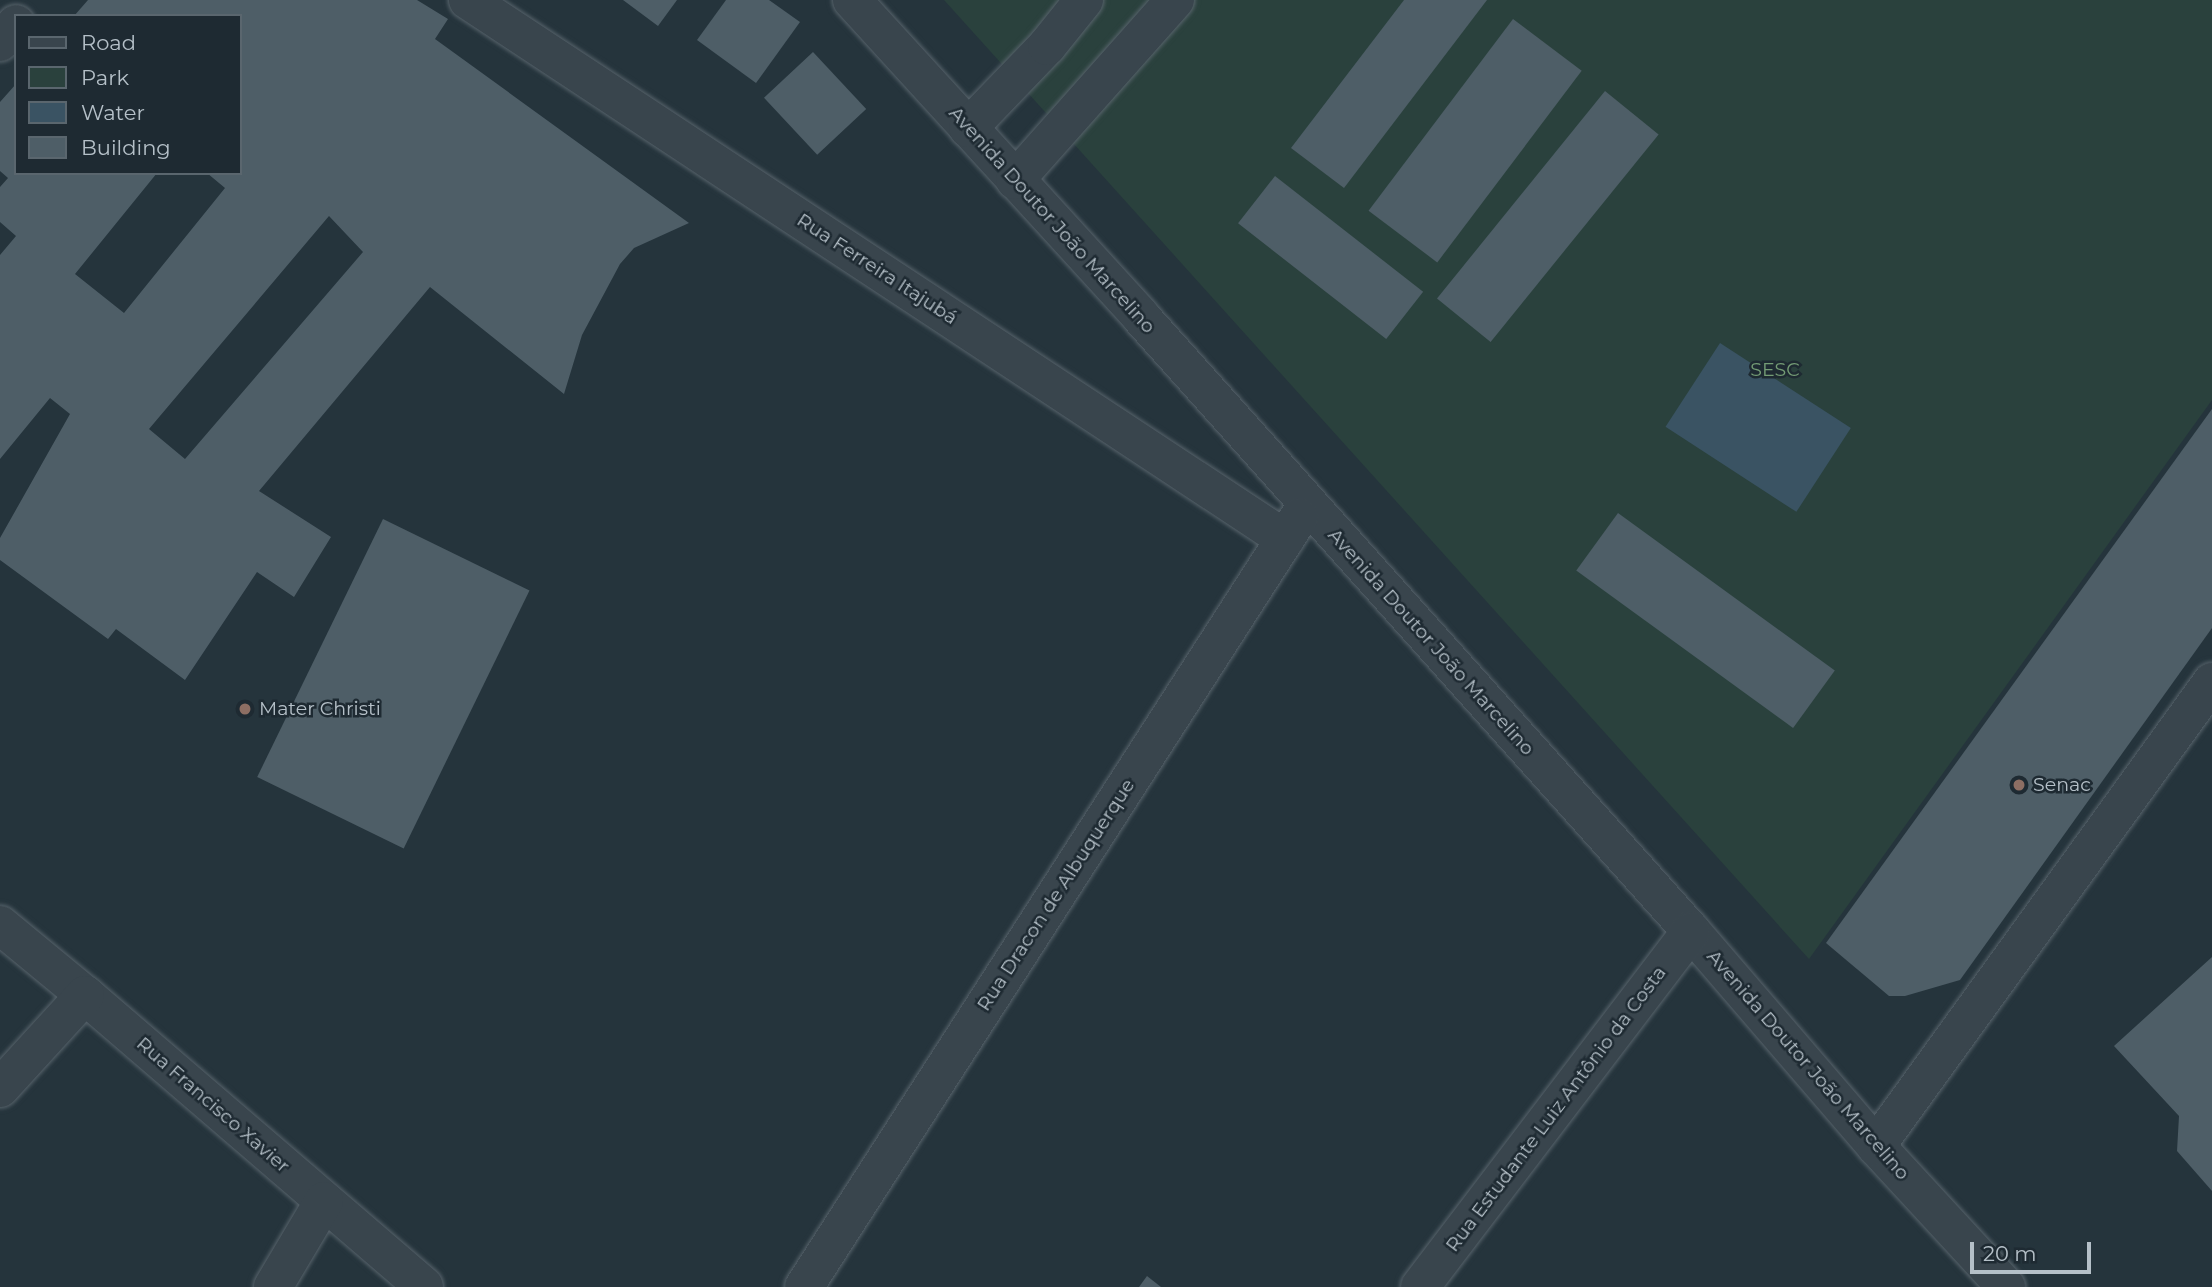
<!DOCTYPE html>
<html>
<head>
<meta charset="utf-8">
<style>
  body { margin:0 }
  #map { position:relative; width:2212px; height:1287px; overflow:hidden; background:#25343c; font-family:Montserrat,sans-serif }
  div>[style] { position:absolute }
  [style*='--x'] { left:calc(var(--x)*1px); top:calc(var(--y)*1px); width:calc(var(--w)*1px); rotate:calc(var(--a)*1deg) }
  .green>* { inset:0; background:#2a413d }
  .water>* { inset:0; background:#3a5363; transform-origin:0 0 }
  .building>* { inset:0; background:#4e5e67; transform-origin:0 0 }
  .roads { filter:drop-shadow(0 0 2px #57636b) drop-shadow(0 0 2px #57636b) }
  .minor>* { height:38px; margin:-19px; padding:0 19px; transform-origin:19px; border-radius:19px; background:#39454d }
  .dots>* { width:19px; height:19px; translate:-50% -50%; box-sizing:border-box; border:4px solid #1e2a32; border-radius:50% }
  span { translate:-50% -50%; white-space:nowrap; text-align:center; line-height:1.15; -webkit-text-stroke:5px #1e2a32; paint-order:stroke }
  .street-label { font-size:19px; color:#b5c0c8 }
  .park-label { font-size:19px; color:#749c75 }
  .poi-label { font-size:19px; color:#b5c0c8 }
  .left { translate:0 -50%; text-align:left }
  .legend { position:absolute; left:14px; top:14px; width:228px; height:161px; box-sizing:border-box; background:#1e2a32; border:2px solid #5a666e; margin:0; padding:9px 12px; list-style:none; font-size:21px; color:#b5c0c8 }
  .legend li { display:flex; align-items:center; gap:14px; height:35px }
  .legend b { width:35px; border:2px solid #5a666e }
  .scale { position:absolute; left:1970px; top:1242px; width:121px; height:32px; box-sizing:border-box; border:4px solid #b5c0c8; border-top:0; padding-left:9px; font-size:21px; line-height:24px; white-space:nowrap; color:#b5c0c8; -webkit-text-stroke:5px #1e2a32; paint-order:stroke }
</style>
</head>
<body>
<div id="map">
  <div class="green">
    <div style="clip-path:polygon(944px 0,2212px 0,2212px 400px,1809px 959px)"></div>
  </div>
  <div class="water">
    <div style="left:1720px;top:343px;width:156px;height:100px;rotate:33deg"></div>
  </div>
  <div class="building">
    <div style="clip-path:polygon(evenodd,88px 0,417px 0,448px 19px,435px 39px,689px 223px,634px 248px,620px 264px,582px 335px,564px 394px,430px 287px,259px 491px,331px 537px,294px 597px,257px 572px,185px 680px,116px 629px,108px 639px,0 560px,0 538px,70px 414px,50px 398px,0 459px,0 255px,16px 236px,0 222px,0 187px,8px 178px,0 171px,0 102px,16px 84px,16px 173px,157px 173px,75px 274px,124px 313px,225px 188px,207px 173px,240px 173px,240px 16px,74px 16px,88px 0,329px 216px,363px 252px,185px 459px,149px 429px,329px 216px)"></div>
    <div style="clip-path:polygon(623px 0,677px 0,658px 26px)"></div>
    <div style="clip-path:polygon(726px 0,769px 0,800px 22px,756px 83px,697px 40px)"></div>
    <div style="clip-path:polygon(1404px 0,1487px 0,1344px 188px,1291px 148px)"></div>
    <div style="left:1513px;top:19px;width:86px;height:240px;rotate:37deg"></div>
    <div style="left:813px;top:52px;width:78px;height:67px;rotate:47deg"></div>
    <div style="left:1605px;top:91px;width:69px;height:267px;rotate:39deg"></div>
    <div style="left:1275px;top:176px;width:188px;height:60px;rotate:38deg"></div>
    <div style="clip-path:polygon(2212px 409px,2212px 628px,1960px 980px,1905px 996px,1889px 996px,1826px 943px)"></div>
    <div style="left:1618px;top:513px;width:268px;height:71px;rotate:36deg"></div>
    <div style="left:383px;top:519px;width:163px;height:287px;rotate:26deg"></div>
    <div style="clip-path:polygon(2212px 957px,2212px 1191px,2177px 1151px,2179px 1116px,2114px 1046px)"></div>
    <div style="clip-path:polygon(1147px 1276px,1161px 1287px,1139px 1287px)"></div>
  </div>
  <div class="roads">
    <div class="minor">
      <div style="--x:468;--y:0;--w:979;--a:33.41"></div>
      <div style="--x:852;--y:0;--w:429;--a:47.6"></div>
      <div style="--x:1141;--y:317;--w:824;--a:48.15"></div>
      <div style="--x:1691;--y:931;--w:284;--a:49.3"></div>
      <div style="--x:1876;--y:1146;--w:192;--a:47.3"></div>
      <div style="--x:0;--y:42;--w:24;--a:-48"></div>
      <div style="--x:968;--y:128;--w:114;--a:-46.1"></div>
      <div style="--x:1047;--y:46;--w:59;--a:-51.2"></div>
      <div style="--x:1015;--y:180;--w:241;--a:-48.4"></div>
      <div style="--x:0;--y:925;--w:110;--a:39.5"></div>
      <div style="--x:85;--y:995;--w:447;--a:40.7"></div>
      <div style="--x:0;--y:1088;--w:126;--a:-47.6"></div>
      <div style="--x:1876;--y:1146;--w:573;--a:-54.09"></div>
      <div style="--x:273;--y:1287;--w:100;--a:-59.3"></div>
      <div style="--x:804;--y:1287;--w:915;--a:-57.26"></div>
      <div style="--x:1420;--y:1287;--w:447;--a:-52.7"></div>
    </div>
  </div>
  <div class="dots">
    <div style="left:245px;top:709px;background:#8d6e63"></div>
    <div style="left:2019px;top:785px;background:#8d6e63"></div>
  </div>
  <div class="street-label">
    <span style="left:1052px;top:220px;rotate:48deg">Avenida Doutor João Marcelino</span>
    <span style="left:877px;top:269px;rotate:33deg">Rua Ferreira Itajubá</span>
    <span style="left:1431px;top:642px;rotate:48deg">Avenida Doutor João Marcelino</span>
    <span style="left:1056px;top:895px;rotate:-57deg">Rua Dracon de Albuquerque</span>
    <span style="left:1808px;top:1065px;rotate:49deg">Avenida Doutor João Marcelino</span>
    <span style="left:213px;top:1105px;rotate:41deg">Rua Francisco Xavier</span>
    <span style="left:1556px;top:1109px;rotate:-53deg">Rua Estudante Luiz Antônio da Costa</span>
  </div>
  <div class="park-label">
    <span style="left:1775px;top:370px">SESC</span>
  </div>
  <div class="poi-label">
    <span class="left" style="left:259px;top:709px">Mater Christi</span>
    <span class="left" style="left:2033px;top:785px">Senac</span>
  </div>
  <ul class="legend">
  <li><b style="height:9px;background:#39454d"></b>Road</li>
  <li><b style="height:19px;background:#2a413d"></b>Park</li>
  <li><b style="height:19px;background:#3a5363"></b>Water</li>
  <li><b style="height:19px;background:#4e5e67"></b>Building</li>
  </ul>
  <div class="scale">20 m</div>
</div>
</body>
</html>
